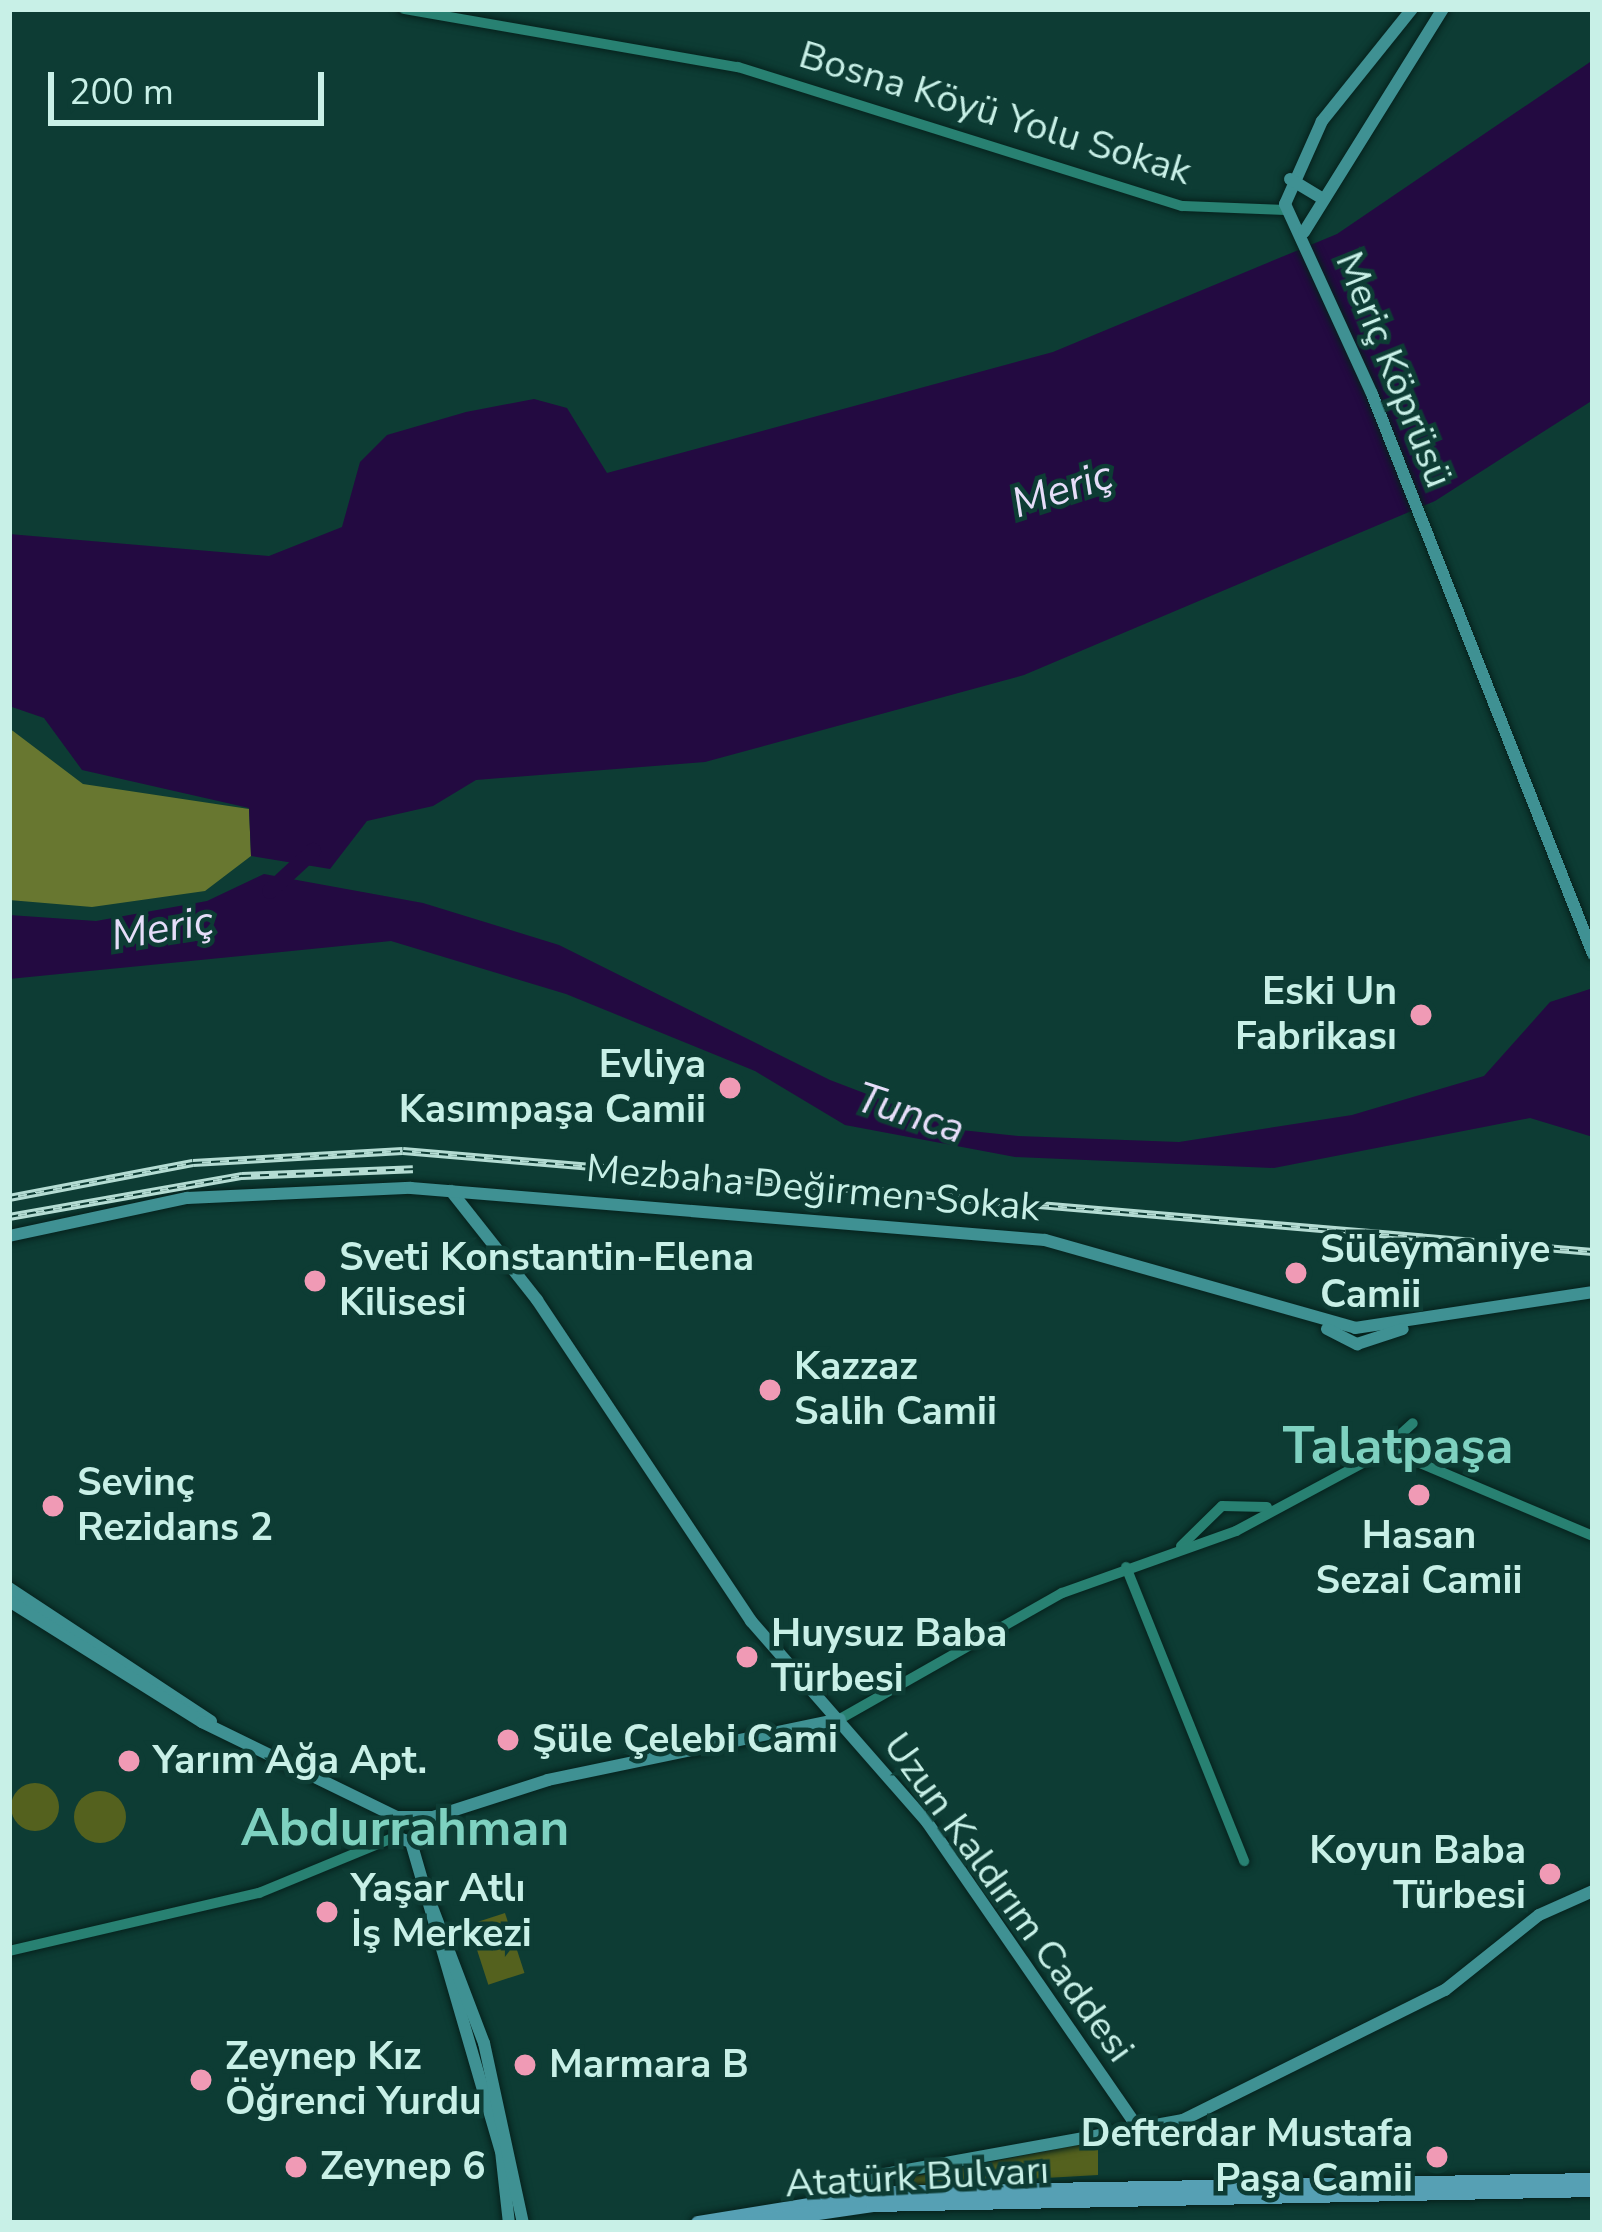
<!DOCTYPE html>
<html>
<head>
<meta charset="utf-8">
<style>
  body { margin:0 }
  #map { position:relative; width:1602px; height:2232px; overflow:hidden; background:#0d3c34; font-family:"Nunito Sans",sans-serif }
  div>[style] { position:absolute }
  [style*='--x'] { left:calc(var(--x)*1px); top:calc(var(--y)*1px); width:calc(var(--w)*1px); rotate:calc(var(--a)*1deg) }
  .green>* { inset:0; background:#54611e; transform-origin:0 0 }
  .round { border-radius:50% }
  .forest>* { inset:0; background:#687730 }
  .water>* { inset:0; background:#230a41 }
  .river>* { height:16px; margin:-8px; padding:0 8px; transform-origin:8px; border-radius:8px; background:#230a41 }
  .roads { filter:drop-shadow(0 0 3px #06211c) drop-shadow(0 0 3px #06211c) }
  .tertiary>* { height:10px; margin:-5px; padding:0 5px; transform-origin:5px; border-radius:5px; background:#288172 }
  .secondary>* { height:12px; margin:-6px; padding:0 6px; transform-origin:6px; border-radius:6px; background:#3f9193 }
  .primary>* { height:14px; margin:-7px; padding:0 7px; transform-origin:7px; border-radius:7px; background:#56a0b4 }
  .rail>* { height:8px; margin-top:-4px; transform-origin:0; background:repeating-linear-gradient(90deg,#0d3c34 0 9px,#b4dcd3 0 18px); box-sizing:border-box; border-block:3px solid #b4dcd3 }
  .dots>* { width:33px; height:33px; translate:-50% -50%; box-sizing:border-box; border:6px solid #0d3c34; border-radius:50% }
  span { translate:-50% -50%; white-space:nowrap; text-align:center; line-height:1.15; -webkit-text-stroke:9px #0d3c34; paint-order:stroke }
  .street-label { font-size:39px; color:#c8f0e7 }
  .poi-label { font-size:39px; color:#c8f0e7; font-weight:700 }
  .right { translate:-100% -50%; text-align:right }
  .left { translate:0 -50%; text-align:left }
  .water-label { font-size:42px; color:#e6ddf9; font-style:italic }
  .district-label { font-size:51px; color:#7ed1c0; font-weight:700 }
  .frame { position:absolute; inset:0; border:12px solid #c8f0e7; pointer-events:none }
  .scale { position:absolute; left:48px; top:72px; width:276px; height:54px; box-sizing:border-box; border:6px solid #c8f0e7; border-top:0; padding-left:15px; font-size:36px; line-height:42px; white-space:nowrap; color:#c8f0e7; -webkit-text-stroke:9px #0d3c34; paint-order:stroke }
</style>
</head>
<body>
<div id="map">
  <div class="green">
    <div class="round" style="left:11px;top:1783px;width:48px;height:48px"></div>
    <div class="round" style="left:74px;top:1791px;width:52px;height:52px"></div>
    <div style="left:505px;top:1913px;width:63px;height:38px;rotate:72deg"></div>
    <div style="clip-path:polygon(1098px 2141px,1098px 2175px,911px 2186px,916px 2176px)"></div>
  </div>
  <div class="forest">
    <div style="clip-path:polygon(9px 728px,83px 784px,249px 809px,251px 856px,205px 891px,92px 907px,9px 900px)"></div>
  </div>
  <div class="water">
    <div style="clip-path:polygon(1593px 60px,1593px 400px,1435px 501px,1024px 675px,705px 762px,476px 780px,433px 806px,367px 821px,330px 869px,251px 856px,249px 808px,82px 770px,44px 718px,9px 706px,9px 534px,269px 556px,342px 527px,360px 462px,387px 435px,466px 412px,534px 399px,567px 408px,607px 473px,1053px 352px,1337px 234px)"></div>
    <div style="clip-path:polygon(264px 874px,423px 903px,559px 945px,830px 1080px,961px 1130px,1018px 1136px,1179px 1142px,1352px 1115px,1484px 1076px,1550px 1002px,1593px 988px,1593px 1137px,1530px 1118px,1274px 1168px,1015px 1157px,845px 1125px,755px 1071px,566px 994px,391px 941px,9px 979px,9px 915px,96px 921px,207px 901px)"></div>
  </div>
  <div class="river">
    <div style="--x:270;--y:891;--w:59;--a:-42.9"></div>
  </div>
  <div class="roads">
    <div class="tertiary">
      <div style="--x:404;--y:9;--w:339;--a:9.9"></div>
      <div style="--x:738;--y:67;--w:465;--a:17.4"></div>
      <div style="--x:1182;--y:206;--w:105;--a:2.2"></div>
      <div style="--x:1387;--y:1449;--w:224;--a:22.9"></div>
      <div style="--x:1181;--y:1546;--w:57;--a:-44.3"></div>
      <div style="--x:1222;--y:1506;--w:45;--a:1.3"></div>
      <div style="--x:1126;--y:1567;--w:317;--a:68.1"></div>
      <div style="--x:840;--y:1719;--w:255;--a:-29.6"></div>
      <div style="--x:1062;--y:1593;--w:185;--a:-19.6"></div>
      <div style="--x:1236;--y:1531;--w:161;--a:-28.2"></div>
      <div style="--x:1378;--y:1455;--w:47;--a:-42.4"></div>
      <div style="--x:9;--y:1951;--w:257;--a:-13.1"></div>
      <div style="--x:259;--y:1893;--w:147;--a:-22.4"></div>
    </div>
    <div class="secondary">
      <div style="--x:1412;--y:9;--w:144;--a:128.8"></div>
      <div style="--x:1322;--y:121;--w:91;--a:114"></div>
      <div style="--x:1285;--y:204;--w:209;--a:65.4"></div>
      <div style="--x:1372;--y:394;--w:602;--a:68.46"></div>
      <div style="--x:1290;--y:179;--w:39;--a:31"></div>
      <div style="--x:1304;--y:232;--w:263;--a:-58.1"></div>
      <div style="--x:451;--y:1191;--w:139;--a:51.7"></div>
      <div style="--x:537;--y:1300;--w:386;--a:56.3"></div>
      <div style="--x:751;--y:1621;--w:267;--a:48.8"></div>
      <div style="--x:927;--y:1822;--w:363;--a:55.4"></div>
      <div style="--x:9;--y:1236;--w:182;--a:-12.1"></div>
      <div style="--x:187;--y:1198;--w:224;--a:-2.6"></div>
      <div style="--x:411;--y:1188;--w:636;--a:4.69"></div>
      <div style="--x:1045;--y:1240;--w:322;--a:15.8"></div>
      <div style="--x:1355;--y:1328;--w:241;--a:-8.6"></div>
      <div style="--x:1327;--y:1329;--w:34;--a:27"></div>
      <div style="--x:1357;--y:1344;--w:48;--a:-18.1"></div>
      <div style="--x:9;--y:1588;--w:242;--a:33.4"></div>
      <div style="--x:9;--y:1601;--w:228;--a:32.1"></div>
      <div style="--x:202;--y:1722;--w:217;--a:26"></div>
      <div style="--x:397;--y:1817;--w:20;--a:96"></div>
      <div style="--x:395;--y:1837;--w:17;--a:17"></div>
      <div style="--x:397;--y:1817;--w:36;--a:0"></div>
      <div style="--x:411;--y:1842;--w:33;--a:-49"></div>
      <div style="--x:433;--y:1817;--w:121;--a:-17.8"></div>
      <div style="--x:548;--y:1780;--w:298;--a:-11.8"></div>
      <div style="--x:411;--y:1842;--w:322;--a:73.8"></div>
      <div style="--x:501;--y:2151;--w:72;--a:83.7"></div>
      <div style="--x:432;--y:1907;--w:146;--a:69.1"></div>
      <div style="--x:484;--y:2043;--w:184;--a:77.8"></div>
      <div style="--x:838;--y:2197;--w:52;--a:-26.1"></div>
      <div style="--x:885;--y:2174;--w:303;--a:-10.3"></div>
      <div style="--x:1183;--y:2120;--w:292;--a:-26.4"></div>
      <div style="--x:1445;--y:1990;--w:120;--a:-38.6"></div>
      <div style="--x:1539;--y:1915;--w:59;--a:-24"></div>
    </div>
    <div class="primary">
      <div style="--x:698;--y:2223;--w:187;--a:-9.2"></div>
      <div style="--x:883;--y:2193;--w:710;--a:-1.05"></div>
      <div style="--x:750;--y:2223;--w:124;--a:-8.3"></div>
      <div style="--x:873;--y:2205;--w:720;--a:-1.19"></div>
    </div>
  </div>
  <div class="rail">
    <div style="--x:9;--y:1198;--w:187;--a:-10.8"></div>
    <div style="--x:193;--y:1163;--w:210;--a:-3.3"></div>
    <div style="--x:403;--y:1151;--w:1194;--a:4.85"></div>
    <div style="--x:9;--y:1217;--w:237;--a:-10"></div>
    <div style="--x:242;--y:1176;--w:171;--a:-2.3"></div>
  </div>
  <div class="dots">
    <div style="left:1421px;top:1015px;background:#f09ab5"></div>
    <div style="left:730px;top:1088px;background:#f09ab5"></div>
    <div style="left:1296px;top:1273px;background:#f09ab5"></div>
    <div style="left:315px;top:1281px;background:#f09ab5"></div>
    <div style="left:770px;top:1390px;background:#f09ab5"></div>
    <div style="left:1419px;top:1495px;background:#f09ab5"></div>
    <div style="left:53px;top:1506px;background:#f09ab5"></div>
    <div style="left:747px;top:1657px;background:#f09ab5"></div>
    <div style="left:508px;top:1740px;background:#f09ab5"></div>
    <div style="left:129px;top:1761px;background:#f09ab5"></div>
    <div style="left:1550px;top:1874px;background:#f09ab5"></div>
    <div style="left:327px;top:1912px;background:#f09ab5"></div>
    <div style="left:525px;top:2065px;background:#f09ab5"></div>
    <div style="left:201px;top:2080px;background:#f09ab5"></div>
    <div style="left:1437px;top:2157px;background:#f09ab5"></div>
    <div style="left:296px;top:2167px;background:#f09ab5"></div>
  </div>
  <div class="street-label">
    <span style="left:995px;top:114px;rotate:17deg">Bosna Köyü Yolu Sokak</span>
    <span style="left:1393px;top:370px;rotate:68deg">Meriç Köprüsü</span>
    <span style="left:813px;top:1189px;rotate:5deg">Mezbaha Değirmen Sokak</span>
    <span style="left:1008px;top:1898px;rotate:54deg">Uzun Kaldırım Caddesi</span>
    <span style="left:917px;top:2178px;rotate:-3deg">Atatürk Bulvarı</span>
  </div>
  <div class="poi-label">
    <span class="right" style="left:1397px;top:1015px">Eski Un<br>Fabrikası</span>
    <span class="right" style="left:706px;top:1088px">Evliya<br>Kasımpaşa Camii</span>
    <span class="left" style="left:1320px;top:1273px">Süleymaniye<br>Camii</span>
    <span class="left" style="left:339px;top:1281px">Sveti Konstantin-Elena<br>Kilisesi</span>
    <span class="left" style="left:794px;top:1390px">Kazzaz<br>Salih Camii</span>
    <span class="left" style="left:77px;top:1506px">Sevinç<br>Rezidans 2</span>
    <span style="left:1419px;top:1559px">Hasan<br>Sezai Camii</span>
    <span class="left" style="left:771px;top:1657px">Huysuz Baba<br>Türbesi</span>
    <span class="left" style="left:532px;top:1740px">Şüle Çelebi Cami</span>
    <span class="left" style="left:153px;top:1761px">Yarım Ağa Apt.</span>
    <span class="right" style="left:1526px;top:1874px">Koyun Baba<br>Türbesi</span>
    <span class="left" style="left:351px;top:1912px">Yaşar Atlı<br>İş Merkezi</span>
    <span class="left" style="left:225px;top:2080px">Zeynep Kız<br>Öğrenci Yurdu</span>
    <span class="left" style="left:549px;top:2065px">Marmara B</span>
    <span class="right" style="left:1413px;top:2157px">Defterdar Mustafa<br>Paşa Camii</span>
    <span class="left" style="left:320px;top:2167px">Zeynep 6</span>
  </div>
  <div class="water-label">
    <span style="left:1062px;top:490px;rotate:-18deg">Meriç</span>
    <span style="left:162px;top:929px;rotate:-9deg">Meriç</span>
    <span style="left:910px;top:1114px;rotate:18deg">Tunca</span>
  </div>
  <div class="district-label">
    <span style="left:1398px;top:1446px">Talatpaşa</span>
    <span style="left:405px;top:1828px">Abdurrahman</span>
  </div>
  <div class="frame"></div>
  <div class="scale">200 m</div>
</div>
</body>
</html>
